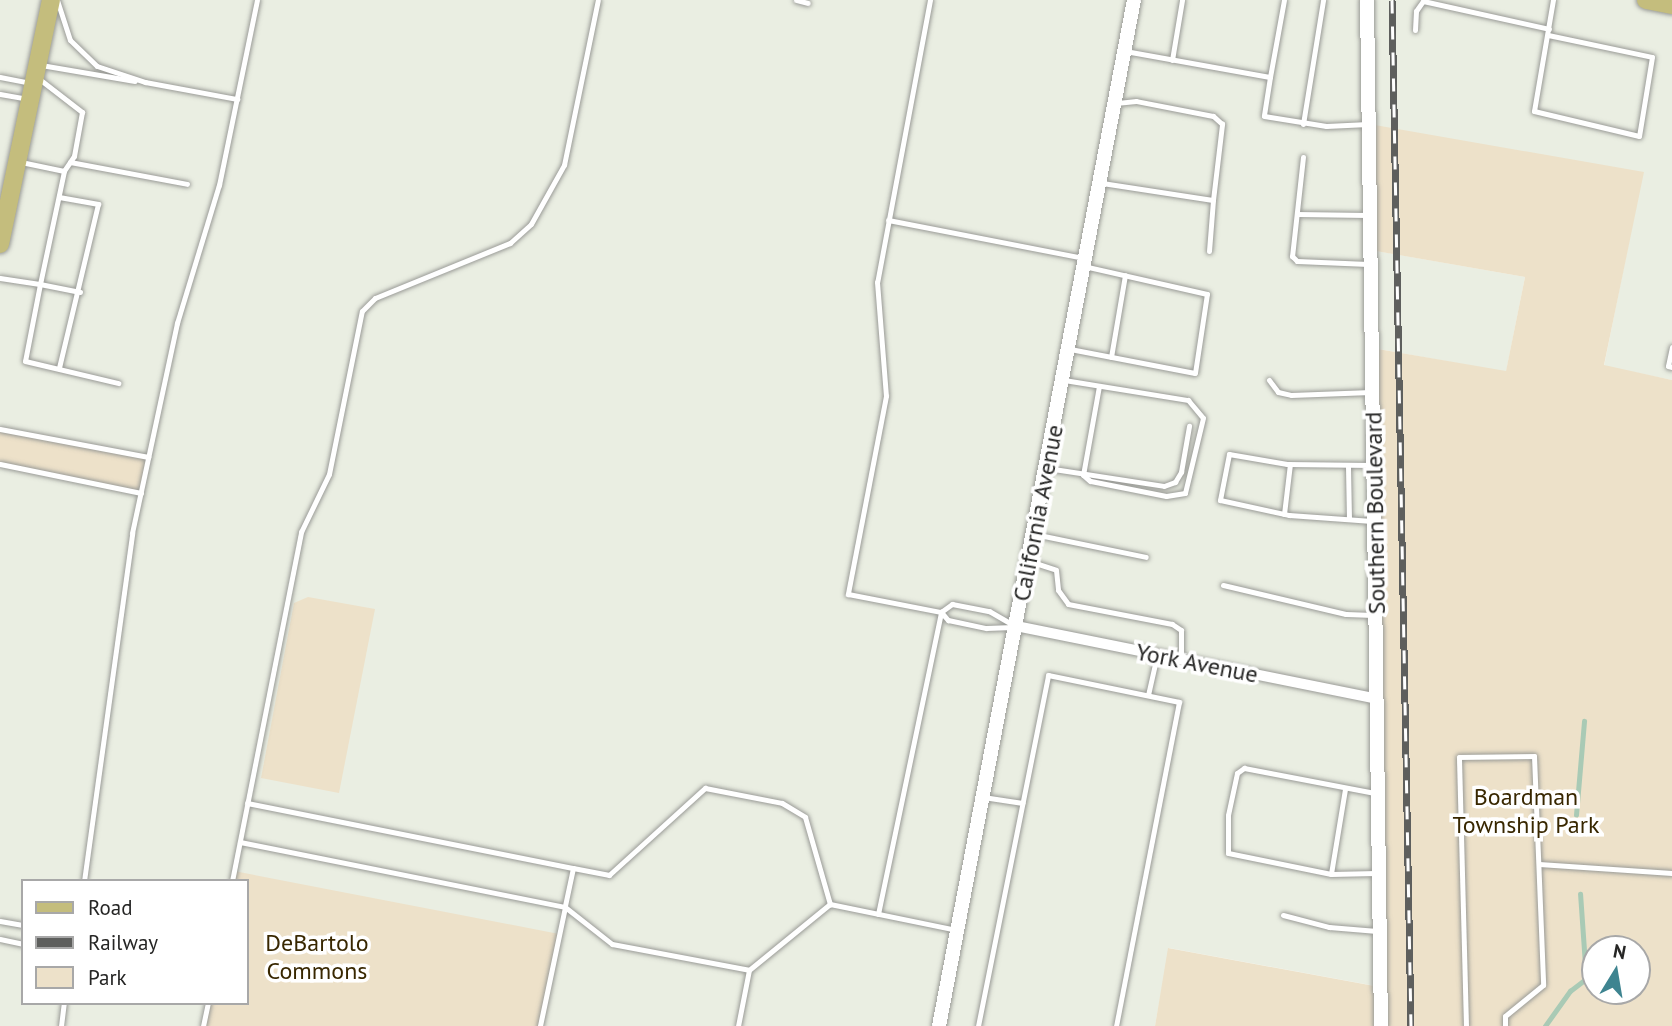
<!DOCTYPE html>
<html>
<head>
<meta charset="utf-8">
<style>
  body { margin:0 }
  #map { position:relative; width:1672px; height:1026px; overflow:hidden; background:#f7f9f4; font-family:"PT Sans",sans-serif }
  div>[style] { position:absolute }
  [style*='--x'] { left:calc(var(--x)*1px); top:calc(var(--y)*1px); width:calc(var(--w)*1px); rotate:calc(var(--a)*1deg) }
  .built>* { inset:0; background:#eaeee2 }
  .green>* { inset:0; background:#ede1c9; transform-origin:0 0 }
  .stream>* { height:4.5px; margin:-2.25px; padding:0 2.25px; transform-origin:2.25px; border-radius:2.25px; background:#a9cab5 }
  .roads { filter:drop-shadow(0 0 2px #9a9b97) drop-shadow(0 0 2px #9a9b97) }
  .service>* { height:5px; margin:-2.5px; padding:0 2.5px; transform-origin:2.5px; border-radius:2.5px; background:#fff }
  .minor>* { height:10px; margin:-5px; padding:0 5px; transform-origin:5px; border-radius:5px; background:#fff }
  .tertiary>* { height:14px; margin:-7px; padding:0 7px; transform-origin:7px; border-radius:7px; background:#fff }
  .primary>* { height:18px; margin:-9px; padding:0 9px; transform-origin:9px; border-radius:9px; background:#c4bd7d }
  .rail>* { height:7px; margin-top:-3.5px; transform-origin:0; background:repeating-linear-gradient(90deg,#fff 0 13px,#5e5f5d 0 26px); box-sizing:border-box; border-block:2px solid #5e5f5d }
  span { translate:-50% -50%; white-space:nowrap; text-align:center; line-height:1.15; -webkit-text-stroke:7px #fff; paint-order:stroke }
  .street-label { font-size:24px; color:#262625 }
  .park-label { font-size:24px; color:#382700 }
  .legend { position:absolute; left:21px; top:879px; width:228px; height:126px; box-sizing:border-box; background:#fff; border:2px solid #a8a8a8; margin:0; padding:9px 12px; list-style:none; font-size:21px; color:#262625 }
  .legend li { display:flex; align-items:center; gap:14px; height:35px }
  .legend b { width:35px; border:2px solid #a8a8a8 }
  .north { position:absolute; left:1581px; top:935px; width:70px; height:70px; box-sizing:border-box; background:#fff; border:2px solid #a8a8a8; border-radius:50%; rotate:11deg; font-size:19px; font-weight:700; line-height:28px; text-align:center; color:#262625 }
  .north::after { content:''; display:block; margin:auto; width:24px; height:32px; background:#3e8490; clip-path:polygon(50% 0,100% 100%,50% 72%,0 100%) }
</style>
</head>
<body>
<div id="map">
  <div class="built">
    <div style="clip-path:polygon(evenodd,0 0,1672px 0,1672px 380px,1604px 366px,1643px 172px,1371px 250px,1525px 277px,1506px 372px,1373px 348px,1381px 987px,1169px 948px,1155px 1026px,0 1026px,0 0,23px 881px,247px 881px,247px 1003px,23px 1003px,23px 881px)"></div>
  </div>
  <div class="green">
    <div style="clip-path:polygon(evenodd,1369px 124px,1644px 172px,1604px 365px,1672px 380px,1672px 1026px,1155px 1026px,1168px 948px,1380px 987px,1372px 348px,1506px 371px,1525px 277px,1370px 250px,1369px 124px,1595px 949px,1637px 949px,1637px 991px,1595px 991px,1595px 949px)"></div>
    <div style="left:0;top:429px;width:151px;height:35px;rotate:11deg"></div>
    <div style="clip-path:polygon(308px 597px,375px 609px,339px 793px,261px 778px,294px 603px)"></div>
    <div style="clip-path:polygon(234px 871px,559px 934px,540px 1026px,203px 1026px,208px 1003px,247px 1003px,247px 881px,232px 881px)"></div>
  </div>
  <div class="stream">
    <div style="--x:1576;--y:815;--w:94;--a:-85.1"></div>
    <div style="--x:1545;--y:1026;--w:43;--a:-54.5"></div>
    <div style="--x:1570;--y:991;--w:20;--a:-37"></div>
    <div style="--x:1586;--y:979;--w:85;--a:-94"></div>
  </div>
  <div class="roads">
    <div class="service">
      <div style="--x:57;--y:0;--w:42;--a:72"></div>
      <div style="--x:70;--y:40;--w:37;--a:44"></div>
      <div style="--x:97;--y:66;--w:51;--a:18.4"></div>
      <div style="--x:145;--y:82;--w:94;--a:10.5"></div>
      <div style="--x:796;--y:0;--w:12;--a:14"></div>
      <div style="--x:930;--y:0;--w:287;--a:100.6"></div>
      <div style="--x:877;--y:282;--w:114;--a:85.5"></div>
      <div style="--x:886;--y:396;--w:202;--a:100.9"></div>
      <div style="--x:848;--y:594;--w:95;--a:11"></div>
      <div style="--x:941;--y:612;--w:11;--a:49"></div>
      <div style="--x:948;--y:620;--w:39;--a:12"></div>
      <div style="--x:986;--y:628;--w:27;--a:-2"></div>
      <div style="--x:1415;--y:30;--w:19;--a:-87"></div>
      <div style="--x:1416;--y:11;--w:12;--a:-55"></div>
      <div style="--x:1423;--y:1;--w:129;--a:12.5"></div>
      <div style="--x:1548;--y:35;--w:106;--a:11.9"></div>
      <div style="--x:1652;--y:57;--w:80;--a:99.3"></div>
      <div style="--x:1639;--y:136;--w:108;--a:-166.6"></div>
      <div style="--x:1534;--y:111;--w:113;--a:-80.3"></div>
      <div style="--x:1125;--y:51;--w:147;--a:10.2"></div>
      <div style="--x:1270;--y:77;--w:78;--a:-79.7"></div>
      <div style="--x:1172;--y:60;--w:61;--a:-80.5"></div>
      <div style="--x:41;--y:65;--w:95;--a:9.7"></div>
      <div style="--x:0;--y:77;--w:32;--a:11"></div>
      <div style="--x:1270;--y:77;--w:39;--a:99"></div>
      <div style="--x:1264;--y:116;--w:63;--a:9.2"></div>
      <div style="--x:1326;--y:126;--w:42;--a:-2.7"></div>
      <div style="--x:38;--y:78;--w:56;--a:37.7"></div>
      <div style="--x:82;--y:112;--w:45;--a:100.3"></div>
      <div style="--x:74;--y:156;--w:18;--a:124"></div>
      <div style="--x:0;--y:94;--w:28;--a:10"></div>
      <div style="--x:1303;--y:124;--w:126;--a:-80.8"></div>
      <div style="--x:1303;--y:157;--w:100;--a:96.3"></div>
      <div style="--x:1292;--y:256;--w:7;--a:45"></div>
      <div style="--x:1297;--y:261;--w:71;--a:2.4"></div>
      <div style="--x:70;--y:162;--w:119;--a:10.6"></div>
      <div style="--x:1102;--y:183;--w:112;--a:8.7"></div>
      <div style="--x:1213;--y:200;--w:77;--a:-83.2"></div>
      <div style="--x:1222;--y:124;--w:12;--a:-138"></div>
      <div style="--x:1213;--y:116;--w:78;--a:-169"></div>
      <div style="--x:1136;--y:101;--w:18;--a:174"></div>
      <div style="--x:59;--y:197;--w:40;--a:10"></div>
      <div style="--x:98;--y:204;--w:169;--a:103.4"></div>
      <div style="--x:1297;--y:214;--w:70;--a:0.8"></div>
      <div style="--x:888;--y:220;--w:200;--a:11"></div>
      <div style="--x:1209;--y:251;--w:51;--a:-85.5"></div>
      <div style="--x:0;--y:278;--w:40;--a:8.5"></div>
      <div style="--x:40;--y:284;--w:116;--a:-78"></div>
      <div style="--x:64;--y:171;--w:44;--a:-168.2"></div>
      <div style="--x:80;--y:292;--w:41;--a:-168.7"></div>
      <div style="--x:40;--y:284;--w:78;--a:101"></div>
      <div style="--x:25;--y:361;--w:96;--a:13.3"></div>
      <div style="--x:1672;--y:347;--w:19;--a:102"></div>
      <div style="--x:1668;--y:366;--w:4;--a:14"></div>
      <div style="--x:1070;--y:349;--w:127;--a:10.9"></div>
      <div style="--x:1195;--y:373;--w:80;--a:-81.4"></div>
      <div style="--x:1207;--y:294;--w:126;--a:-167.2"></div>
      <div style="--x:1111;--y:357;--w:83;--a:-80.3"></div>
      <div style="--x:1064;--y:380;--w:126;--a:9.2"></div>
      <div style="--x:1188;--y:400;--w:23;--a:50"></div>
      <div style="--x:1203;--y:418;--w:77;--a:103.5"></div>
      <div style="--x:1185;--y:493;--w:19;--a:171"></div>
      <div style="--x:1166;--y:496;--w:77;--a:-168.8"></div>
      <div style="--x:1090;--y:481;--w:9;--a:-139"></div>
      <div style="--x:1269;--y:380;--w:15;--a:53"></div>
      <div style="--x:1278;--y:392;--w:13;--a:13"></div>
      <div style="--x:1291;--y:395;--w:80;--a:-2.1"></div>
      <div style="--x:0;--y:429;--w:151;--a:10.7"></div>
      <div style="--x:0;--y:464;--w:144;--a:11.6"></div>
      <div style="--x:1371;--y:465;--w:84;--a:-179.3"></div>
      <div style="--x:1287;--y:464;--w:59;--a:-170.2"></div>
      <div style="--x:1229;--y:454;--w:47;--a:101.1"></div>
      <div style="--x:1220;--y:500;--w:71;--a:12.3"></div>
      <div style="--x:1289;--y:515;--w:83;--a:4.1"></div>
      <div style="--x:1348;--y:467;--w:52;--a:88.9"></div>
      <div style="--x:1047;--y:468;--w:118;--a:8.7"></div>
      <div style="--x:1164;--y:486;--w:12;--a:-20"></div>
      <div style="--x:1175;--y:482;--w:12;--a:-59"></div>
      <div style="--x:1181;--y:472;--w:47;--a:-80.1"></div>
      <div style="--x:1083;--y:475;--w:90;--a:-79.8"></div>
      <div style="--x:1284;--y:514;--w:50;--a:-83.2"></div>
      <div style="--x:1034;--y:534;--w:114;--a:11.6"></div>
      <div style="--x:1029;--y:561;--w:28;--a:18"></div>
      <div style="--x:1056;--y:570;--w:20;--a:84"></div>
      <div style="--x:1058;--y:590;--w:17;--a:54"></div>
      <div style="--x:1068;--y:604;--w:106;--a:10.9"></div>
      <div style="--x:1172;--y:624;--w:11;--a:34"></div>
      <div style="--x:1181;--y:630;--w:30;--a:90"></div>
      <div style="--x:1223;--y:585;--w:126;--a:13.3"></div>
      <div style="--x:1346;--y:614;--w:27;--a:2"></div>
      <div style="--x:1148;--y:695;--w:41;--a:-77.3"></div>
      <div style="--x:1345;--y:789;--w:86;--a:99.4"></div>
      <div style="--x:1331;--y:874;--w:45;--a:-1.3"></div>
      <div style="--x:983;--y:797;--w:40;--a:8.5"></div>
      <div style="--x:247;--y:803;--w:332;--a:11.3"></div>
      <div style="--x:573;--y:868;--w:40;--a:102"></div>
      <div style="--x:565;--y:907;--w:60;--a:38.2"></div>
      <div style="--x:612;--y:944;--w:139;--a:10.7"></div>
      <div style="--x:240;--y:842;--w:331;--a:11.3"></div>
      <div style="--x:565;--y:907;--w:122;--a:101.9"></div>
      <div style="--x:1539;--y:864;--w:133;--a:3.9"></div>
      <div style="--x:573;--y:868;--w:37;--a:11"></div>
      <div style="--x:609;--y:875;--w:130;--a:-42.2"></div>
      <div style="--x:705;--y:788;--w:78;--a:11"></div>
      <div style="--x:782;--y:803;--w:27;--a:31"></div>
      <div style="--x:805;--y:817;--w:91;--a:74"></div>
      <div style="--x:1331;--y:874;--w:105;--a:-168.5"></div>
      <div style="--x:1228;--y:853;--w:38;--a:-90"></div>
      <div style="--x:1228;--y:815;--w:43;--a:-77.9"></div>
      <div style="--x:1237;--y:773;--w:9;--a:-36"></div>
      <div style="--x:1244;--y:768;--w:133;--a:10.8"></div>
      <div style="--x:84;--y:881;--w:351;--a:-82.1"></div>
      <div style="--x:132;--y:533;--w:215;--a:-77.9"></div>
      <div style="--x:177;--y:323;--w:144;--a:-73.1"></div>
      <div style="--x:219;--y:185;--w:189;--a:-78.4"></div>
      <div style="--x:232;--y:881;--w:356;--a:-78.8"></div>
      <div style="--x:301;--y:532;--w:64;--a:-64.2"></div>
      <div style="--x:329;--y:474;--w:166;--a:-78.6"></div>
      <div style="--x:362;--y:311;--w:18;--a:-45"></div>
      <div style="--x:375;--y:298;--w:146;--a:-22.2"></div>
      <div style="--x:510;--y:243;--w:28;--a:-42"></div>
      <div style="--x:531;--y:224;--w:68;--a:-60.8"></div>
      <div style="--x:564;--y:165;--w:168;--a:-78.4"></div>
      <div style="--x:830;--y:904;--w:130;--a:11.6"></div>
      <div style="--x:878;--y:914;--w:309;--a:-78.2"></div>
      <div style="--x:941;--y:612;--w:14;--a:-36"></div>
      <div style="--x:952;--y:604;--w:38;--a:11"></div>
      <div style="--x:989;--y:611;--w:28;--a:30"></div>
      <div style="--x:1283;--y:915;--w:48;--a:14.6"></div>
      <div style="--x:1329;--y:927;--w:48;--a:4.8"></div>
      <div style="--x:0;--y:921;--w:23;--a:10"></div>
      <div style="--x:0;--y:939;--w:24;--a:12"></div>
      <div style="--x:61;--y:1026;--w:23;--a:-83"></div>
      <div style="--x:203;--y:1026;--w:24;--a:-78"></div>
      <div style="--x:738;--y:1026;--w:57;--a:-78.9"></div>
      <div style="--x:749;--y:970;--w:104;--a:-39.2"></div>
      <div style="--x:978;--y:1026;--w:358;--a:-78.7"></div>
      <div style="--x:1048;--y:675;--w:134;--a:11.6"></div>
      <div style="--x:1179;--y:702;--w:330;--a:101"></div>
      <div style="--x:1466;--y:1026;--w:269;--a:-91.5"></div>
      <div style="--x:1459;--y:757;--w:75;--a:-0.8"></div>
      <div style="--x:1534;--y:756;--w:229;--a:87.7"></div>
      <div style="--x:1543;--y:985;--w:49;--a:140.8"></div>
      <div style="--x:1505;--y:1016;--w:10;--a:90"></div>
    </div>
    <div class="minor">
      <div style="--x:1016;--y:626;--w:368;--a:11.4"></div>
    </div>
    <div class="tertiary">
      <div style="--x:1367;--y:0;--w:1026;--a:89.22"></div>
      <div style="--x:939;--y:1026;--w:1044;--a:-79.24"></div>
    </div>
    <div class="primary">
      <div style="--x:1646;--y:0;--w:26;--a:11"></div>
      <div style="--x:0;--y:244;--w:249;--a:-78.2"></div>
    </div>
  </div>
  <div class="rail">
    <div style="--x:1392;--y:0;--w:1026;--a:88.94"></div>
  </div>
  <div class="street-label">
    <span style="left:1038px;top:513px;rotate:-79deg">California Avenue</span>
    <span style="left:1375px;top:513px;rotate:-91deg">Southern Boulevard</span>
    <span style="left:1197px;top:663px;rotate:11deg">York Avenue</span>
  </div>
  <div class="park-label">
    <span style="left:1526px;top:811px">Boardman<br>Township Park</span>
    <span style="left:317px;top:957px">DeBartolo<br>Commons</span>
  </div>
  <ul class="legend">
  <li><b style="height:9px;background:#c4bd7d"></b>Road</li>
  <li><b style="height:9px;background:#5e5f5d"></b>Railway</li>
  <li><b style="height:19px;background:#ede1c9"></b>Park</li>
  </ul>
  <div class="north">N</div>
</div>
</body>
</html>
